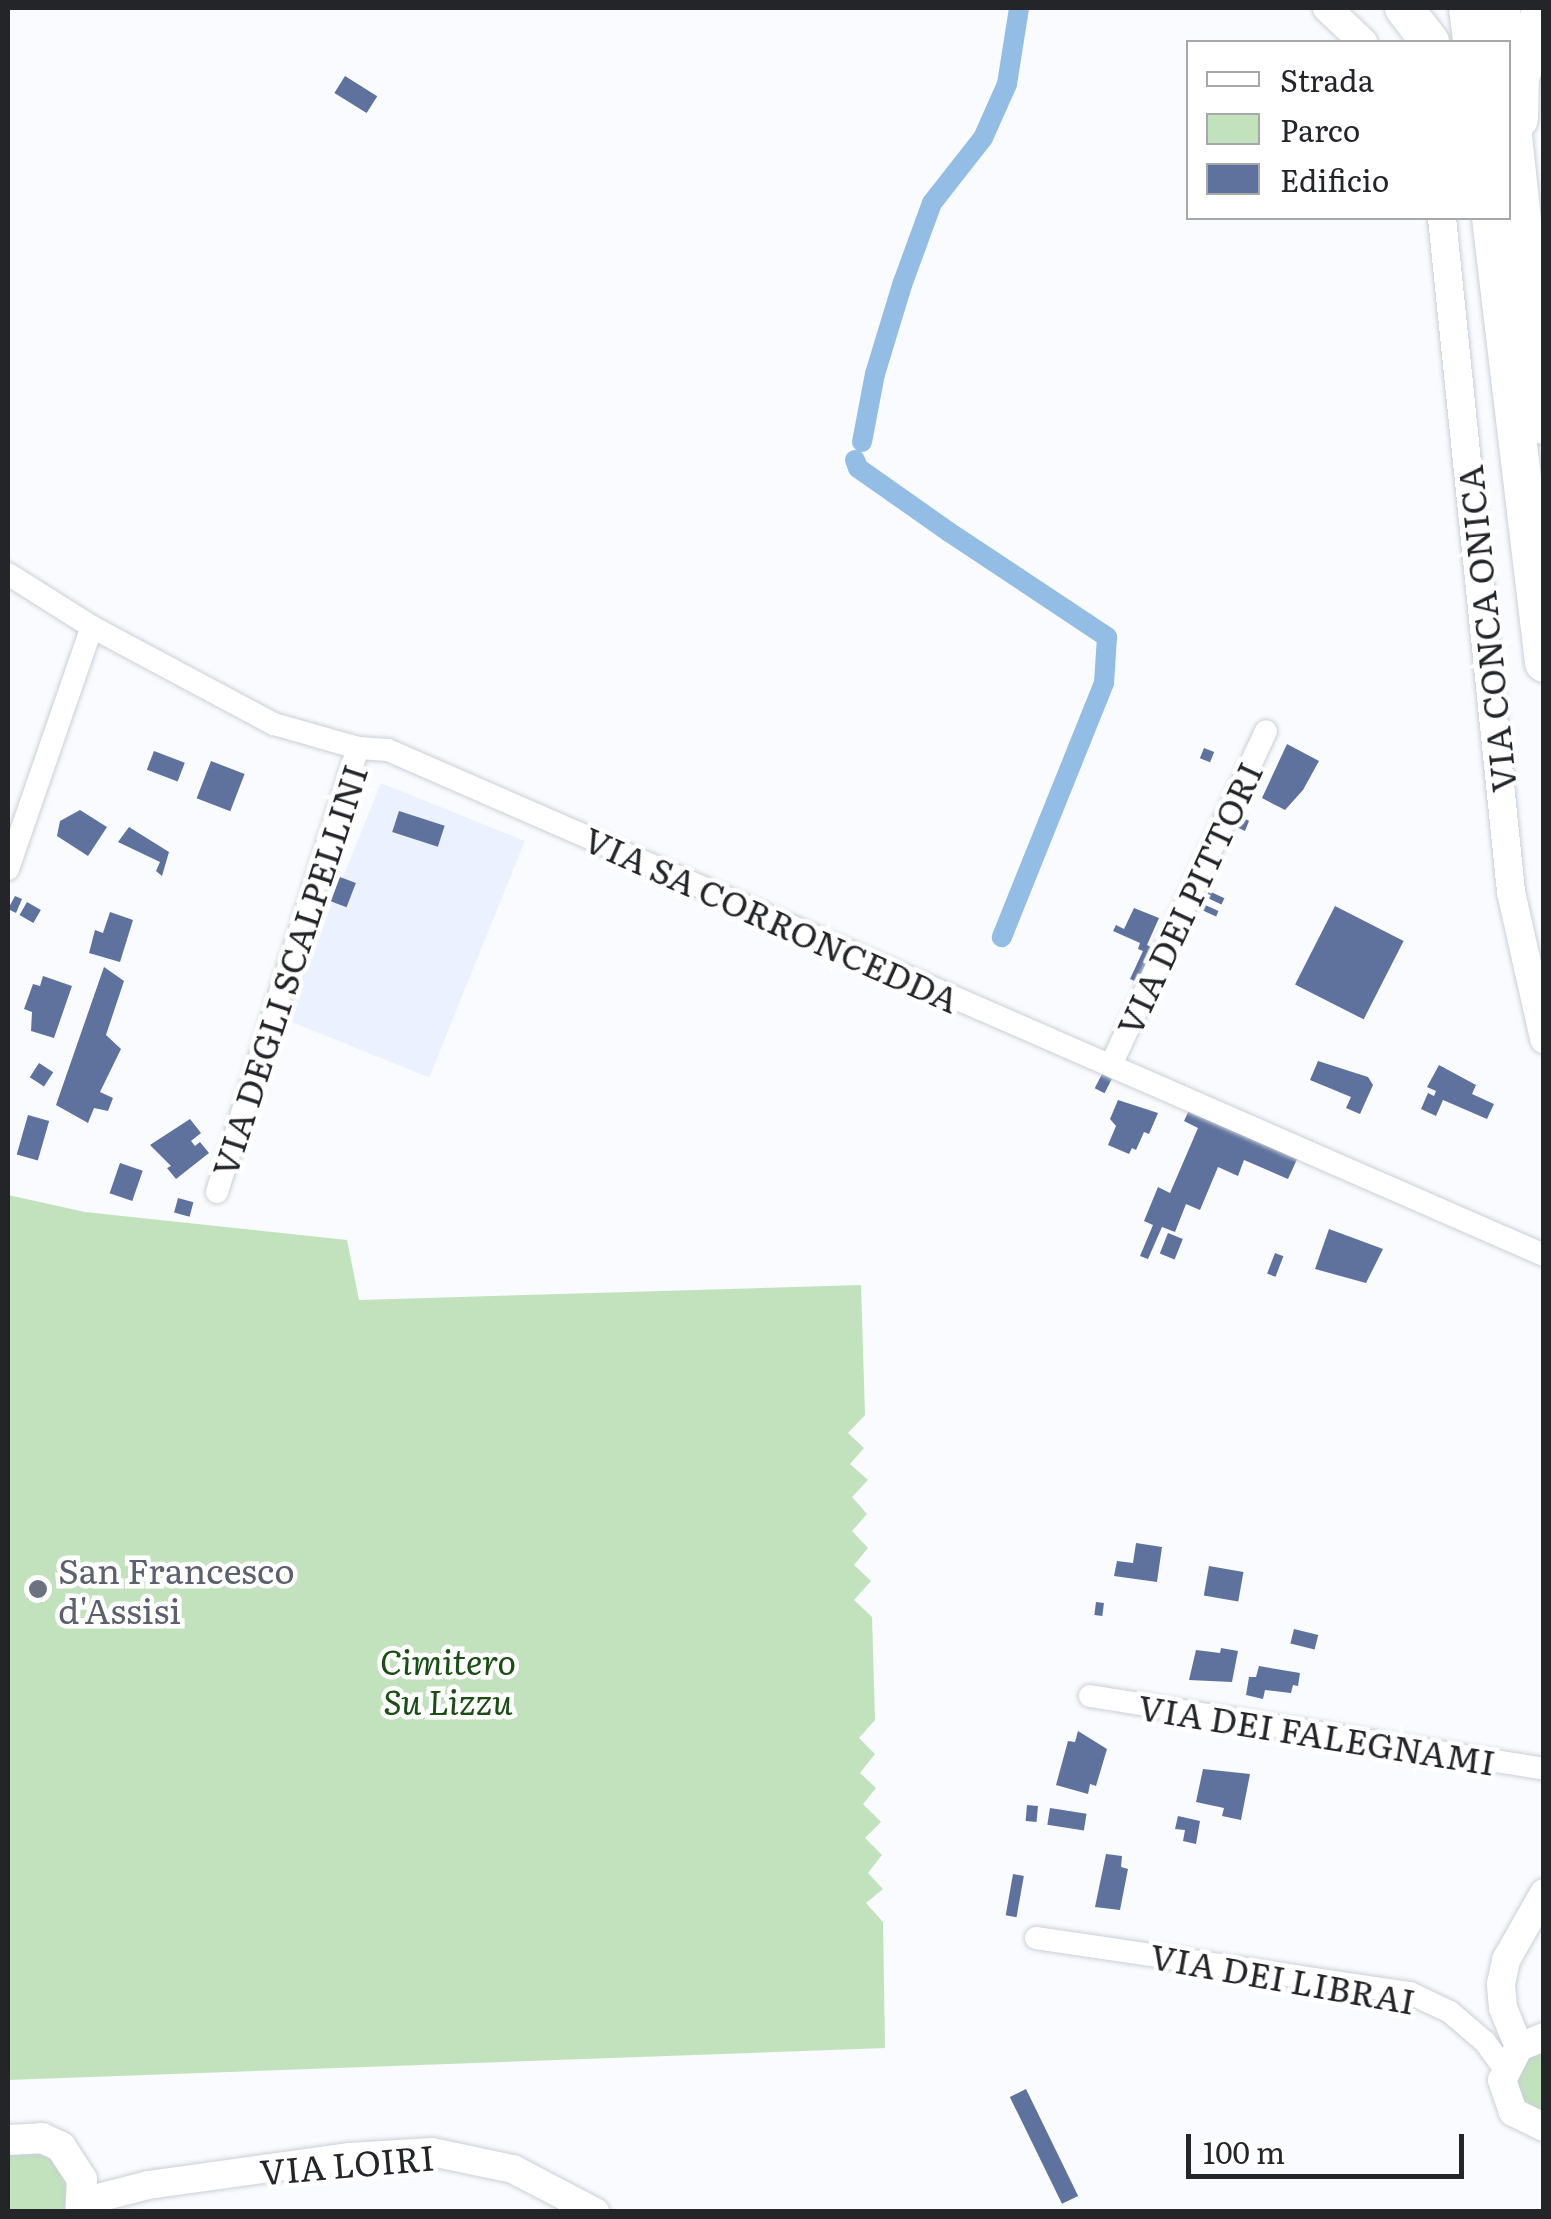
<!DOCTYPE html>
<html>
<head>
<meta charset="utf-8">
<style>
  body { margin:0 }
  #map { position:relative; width:1551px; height:2219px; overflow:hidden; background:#f9fbfe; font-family:Literata,serif }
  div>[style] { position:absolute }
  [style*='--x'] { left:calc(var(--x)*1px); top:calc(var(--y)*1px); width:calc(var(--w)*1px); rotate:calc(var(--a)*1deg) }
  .built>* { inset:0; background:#ebf1fe; transform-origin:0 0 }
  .green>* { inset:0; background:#c2e2be }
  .canal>* { height:20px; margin:-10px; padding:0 10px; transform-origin:10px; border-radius:10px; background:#93bde5 }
  .building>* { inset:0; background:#5e729d; transform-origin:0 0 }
  .roads { filter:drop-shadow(0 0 2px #cbcfd7) drop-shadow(0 0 2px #cbcfd7) }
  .minor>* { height:22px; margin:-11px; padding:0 11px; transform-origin:11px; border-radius:11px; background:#fff }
  .tertiary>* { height:28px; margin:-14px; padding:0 14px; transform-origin:14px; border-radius:14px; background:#fff }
  .secondary>* { height:30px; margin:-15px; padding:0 15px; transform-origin:15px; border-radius:15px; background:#fff }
  .trunk>* { height:38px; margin:-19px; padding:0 19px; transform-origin:19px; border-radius:19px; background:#fff }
  .dots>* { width:28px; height:28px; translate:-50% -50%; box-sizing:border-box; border:5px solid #fff; border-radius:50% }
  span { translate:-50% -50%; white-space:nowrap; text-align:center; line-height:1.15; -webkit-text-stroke:9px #fff; paint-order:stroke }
  .street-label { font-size:35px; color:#232528 }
  .worship-label { font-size:35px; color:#5b616d }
  .left { translate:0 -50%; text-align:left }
  .park-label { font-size:35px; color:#1b4e15; font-style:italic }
  .frame { position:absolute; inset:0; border:10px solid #232528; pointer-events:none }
  .legend { position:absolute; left:1186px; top:40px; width:325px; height:180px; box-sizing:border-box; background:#fff; border:2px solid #a7a8a9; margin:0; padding:12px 18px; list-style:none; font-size:30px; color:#232528 }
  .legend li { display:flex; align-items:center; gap:20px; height:50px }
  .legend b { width:50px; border:2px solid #a7a8a9 }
  .scale { position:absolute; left:1186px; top:2134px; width:278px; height:45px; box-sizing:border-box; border:5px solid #232528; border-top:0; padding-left:12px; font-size:30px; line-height:35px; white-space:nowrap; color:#232528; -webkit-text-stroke:8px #fff; paint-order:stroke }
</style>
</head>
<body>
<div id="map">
  <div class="built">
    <div style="left:381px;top:783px;width:155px;height:255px;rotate:22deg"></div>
  </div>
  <div class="green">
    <div style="clip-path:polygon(8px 1195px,85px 1212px,347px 1240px,359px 1300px,861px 1285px,865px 1415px,848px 1433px,864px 1448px,850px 1464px,868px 1480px,852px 1497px,867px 1514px,852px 1531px,868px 1548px,854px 1565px,871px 1581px,854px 1600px,872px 1617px,875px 1720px,859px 1738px,875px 1754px,860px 1773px,876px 1788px,863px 1804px,881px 1822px,865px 1838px,882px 1855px,868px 1873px,883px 1889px,866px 1903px,883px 1922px,885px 2048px,8px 2080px)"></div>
    <div style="clip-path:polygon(1543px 2049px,1543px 2115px,1517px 2097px,1515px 2072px,1520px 2063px)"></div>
    <div style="clip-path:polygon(22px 2149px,53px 2157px,70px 2182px,67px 2211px,8px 2211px,8px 2153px)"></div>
  </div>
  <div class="canal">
    <div style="--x:862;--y:442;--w:69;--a:-79.2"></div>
    <div style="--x:875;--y:374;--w:93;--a:-73.1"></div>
    <div style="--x:902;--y:285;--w:87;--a:-69.9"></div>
    <div style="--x:932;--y:203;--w:83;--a:-51.9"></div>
    <div style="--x:983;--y:138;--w:59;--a:-66"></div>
    <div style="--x:1007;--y:84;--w:77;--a:-81"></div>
    <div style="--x:855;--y:460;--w:9;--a:69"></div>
    <div style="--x:858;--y:468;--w:111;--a:35.1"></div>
    <div style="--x:949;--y:532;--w:190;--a:33.6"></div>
    <div style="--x:1107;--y:637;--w:46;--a:93.7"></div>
    <div style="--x:1104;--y:683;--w:274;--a:111.9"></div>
  </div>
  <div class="building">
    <div style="left:345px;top:76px;width:38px;height:20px;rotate:32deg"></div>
    <div style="clip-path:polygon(1287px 744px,1319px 761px,1303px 790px,1285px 810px,1262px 798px)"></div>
    <div style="left:1204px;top:748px;width:11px;height:11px;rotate:22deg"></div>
    <div style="left:154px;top:751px;width:33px;height:20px;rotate:21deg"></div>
    <div style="left:211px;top:761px;width:36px;height:40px;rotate:21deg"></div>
    <div style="clip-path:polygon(80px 810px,107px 827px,88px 856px,57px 836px,60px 821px)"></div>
    <div style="left:399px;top:811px;width:48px;height:22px;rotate:18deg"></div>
    <div style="clip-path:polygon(1237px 814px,1249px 821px,1245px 831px,1232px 825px)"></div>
    <div style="clip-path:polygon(129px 827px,169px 852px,162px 876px,156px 871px,160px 862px,118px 842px)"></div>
    <div style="left:340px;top:877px;width:17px;height:26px;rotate:21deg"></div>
    <div style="left:1209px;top:891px;width:17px;height:7px;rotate:25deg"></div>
    <div style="clip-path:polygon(15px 896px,22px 899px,16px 913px,8px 909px)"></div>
    <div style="left:27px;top:902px;width:16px;height:15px;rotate:30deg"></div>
    <div style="left:1203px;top:904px;width:17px;height:6px;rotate:24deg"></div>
    <div style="left:1335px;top:906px;width:77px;height:88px;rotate:27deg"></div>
    <div style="clip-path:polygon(1134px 908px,1159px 918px,1147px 945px,1159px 951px,1144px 985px,1130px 979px,1143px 951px,1138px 949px,1140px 943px,1113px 931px,1116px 925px,1124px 929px)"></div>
    <div style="clip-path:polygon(110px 912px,133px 920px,120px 962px,89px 953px,95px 930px,103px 933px)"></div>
    <div style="clip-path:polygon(104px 967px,124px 981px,106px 1035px,121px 1049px,100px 1092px,113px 1098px,108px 1111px,94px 1108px,88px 1123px,56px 1105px)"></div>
    <div style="clip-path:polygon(43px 976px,72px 986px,54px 1038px,31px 1031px,32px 1012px,24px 1009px,33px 984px,40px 986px)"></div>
    <div style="clip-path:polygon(1318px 1061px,1368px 1077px,1373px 1085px,1360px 1114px,1346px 1108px,1351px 1097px,1310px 1080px)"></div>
    <div style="left:39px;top:1063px;width:17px;height:17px;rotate:33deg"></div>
    <div style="clip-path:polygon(1439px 1065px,1476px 1085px,1472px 1094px,1494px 1104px,1487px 1119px,1443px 1100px,1436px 1116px,1421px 1109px,1428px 1093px,1434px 1096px,1436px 1091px,1427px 1087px)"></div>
    <div style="left:1102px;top:1074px;width:11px;height:16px;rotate:27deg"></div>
    <div style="clip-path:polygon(1118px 1100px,1158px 1113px,1149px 1134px,1144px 1132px,1136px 1150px,1132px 1148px,1129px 1154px,1108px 1145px,1116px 1126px,1110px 1119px)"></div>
    <div style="clip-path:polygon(1190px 1108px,1299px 1155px,1288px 1179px,1244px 1160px,1238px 1176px,1218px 1167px,1200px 1210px,1186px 1204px,1175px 1232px,1162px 1227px,1148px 1259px,1140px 1256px,1153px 1225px,1144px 1221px,1158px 1187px,1170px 1193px,1198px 1128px,1184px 1121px)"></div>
    <div style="left:28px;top:1115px;width:22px;height:41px;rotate:16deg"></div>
    <div style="clip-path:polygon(190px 1119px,201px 1133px,191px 1141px,195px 1146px,200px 1142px,209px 1153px,176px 1179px,167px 1168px,171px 1166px,150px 1145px)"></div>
    <div style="left:120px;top:1163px;width:24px;height:32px;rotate:19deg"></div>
    <div style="left:178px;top:1198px;width:16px;height:15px;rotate:15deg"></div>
    <div style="clip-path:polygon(1329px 1229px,1383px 1249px,1366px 1283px,1315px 1269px)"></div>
    <div style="left:1168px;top:1233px;width:16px;height:22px;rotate:22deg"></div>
    <div style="left:1275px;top:1253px;width:9px;height:22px;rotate:21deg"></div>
    <div style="clip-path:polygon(1136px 1543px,1162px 1547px,1157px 1582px,1114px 1576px,1117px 1561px,1133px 1563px)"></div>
    <div style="left:1209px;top:1566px;width:35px;height:30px;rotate:10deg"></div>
    <div style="left:34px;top:1576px;width:15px;height:24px;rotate:16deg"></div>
    <div style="left:1096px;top:1602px;width:8px;height:13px;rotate:7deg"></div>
    <div style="left:1294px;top:1629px;width:25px;height:15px;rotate:14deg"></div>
    <div style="clip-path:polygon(1221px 1648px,1238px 1651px,1232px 1682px,1189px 1680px,1196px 1650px,1220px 1653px)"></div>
    <div style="clip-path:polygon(1259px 1666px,1300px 1673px,1298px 1686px,1293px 1685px,1291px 1693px,1265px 1690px,1263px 1699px,1246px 1695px,1249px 1677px,1256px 1677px)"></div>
    <div style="clip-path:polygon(1078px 1731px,1107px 1749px,1096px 1786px,1090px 1784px,1088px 1794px,1056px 1785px,1068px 1741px,1075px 1742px)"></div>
    <div style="clip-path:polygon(1203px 1769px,1250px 1774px,1241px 1820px,1222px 1816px,1224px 1808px,1196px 1802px)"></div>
    <div style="left:1027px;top:1805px;width:11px;height:16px;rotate:5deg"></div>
    <div style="left:1050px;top:1808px;width:37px;height:17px;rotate:9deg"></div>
    <div style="clip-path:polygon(1178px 1816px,1200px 1821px,1196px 1844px,1183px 1841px,1185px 1830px,1175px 1829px)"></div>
    <div style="clip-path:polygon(1106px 1854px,1122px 1856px,1121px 1867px,1128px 1869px,1120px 1910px,1095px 1907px)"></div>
    <div style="left:1013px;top:1874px;width:11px;height:42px;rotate:10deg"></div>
    <div style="left:1026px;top:2089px;width:119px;height:18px;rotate:64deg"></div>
  </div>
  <div class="roads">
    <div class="minor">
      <div style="--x:8;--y:574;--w:99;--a:32.2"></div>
      <div style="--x:92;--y:627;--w:206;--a:28.1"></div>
      <div style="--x:274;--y:724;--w:87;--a:15.9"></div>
      <div style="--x:358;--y:748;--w:30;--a:4"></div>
      <div style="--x:388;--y:750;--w:1261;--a:23.6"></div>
      <div style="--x:8;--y:869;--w:256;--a:-70.9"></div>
      <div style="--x:1111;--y:1065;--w:368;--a:-65.1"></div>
      <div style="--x:217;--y:1192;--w:466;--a:-72.4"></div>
      <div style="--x:1090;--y:1696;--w:460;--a:9.1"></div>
      <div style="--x:1036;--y:1938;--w:378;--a:8.4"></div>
      <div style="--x:1410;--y:1993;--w:44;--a:25.4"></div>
      <div style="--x:1450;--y:2012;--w:46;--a:40.6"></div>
      <div style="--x:1485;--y:2042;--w:32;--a:54"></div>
    </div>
    <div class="tertiary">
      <div style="--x:1327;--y:8;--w:50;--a:43.4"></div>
      <div style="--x:1442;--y:218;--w:678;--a:84.15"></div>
      <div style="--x:1511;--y:892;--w:151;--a:77.3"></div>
      <div style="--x:1544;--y:2037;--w:27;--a:158"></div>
      <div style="--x:1519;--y:2047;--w:37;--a:117"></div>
      <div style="--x:1502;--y:2080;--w:34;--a:71"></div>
      <div style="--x:1513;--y:2112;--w:34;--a:26"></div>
      <div style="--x:1519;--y:2047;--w:42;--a:-112.3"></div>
      <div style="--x:1503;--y:2008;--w:24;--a:-95"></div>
      <div style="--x:1501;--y:1984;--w:25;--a:-78"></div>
      <div style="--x:1506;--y:1960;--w:77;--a:-60.4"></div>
      <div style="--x:82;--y:2212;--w:18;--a:-47"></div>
      <div style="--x:94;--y:2199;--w:56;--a:-14.5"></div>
      <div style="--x:148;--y:2185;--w:204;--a:-7.9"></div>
      <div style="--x:350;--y:2157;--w:82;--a:-3.5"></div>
      <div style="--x:432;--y:2152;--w:83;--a:11.9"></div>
      <div style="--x:513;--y:2169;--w:93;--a:27.7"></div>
    </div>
    <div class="secondary">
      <div style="--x:8;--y:2140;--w:34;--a:-3"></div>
      <div style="--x:42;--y:2138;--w:21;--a:25"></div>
      <div style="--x:61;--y:2147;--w:38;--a:57"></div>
      <div style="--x:82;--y:2179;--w:33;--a:93"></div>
    </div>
    <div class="trunk">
      <div style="--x:1404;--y:8;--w:43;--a:52.6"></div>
      <div style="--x:1468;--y:8;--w:34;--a:83"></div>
      <div style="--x:1501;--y:8;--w:34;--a:85"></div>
      <div style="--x:1508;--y:89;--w:338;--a:83.9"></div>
      <div style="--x:1519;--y:119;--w:41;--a:-88.6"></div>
      <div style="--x:1520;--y:78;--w:73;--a:-72.6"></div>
      <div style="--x:1491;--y:218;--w:448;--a:83.2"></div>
    </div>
  </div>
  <div class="dots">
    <div style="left:38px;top:1589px;background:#6b7280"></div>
  </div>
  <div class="street-label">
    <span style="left:1485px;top:629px;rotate:-96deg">VIA CONCA ONICA</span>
    <span style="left:1188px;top:898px;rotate:-65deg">VIA DEI PITTORI</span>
    <span style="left:772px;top:918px;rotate:24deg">VIA SA CORRONCEDDA</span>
    <span style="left:288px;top:970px;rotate:-72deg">VIA DEGLI SCALPELLINI</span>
    <span style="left:1317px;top:1733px;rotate:9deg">VIA DEI FALEGNAMI</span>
    <span style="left:1283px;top:1977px;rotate:10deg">VIA DEI LIBRAI</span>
    <span style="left:347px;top:2163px;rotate:-5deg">VIA LOIRI</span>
  </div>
  <div class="worship-label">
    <span class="left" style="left:58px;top:1589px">San Francesco<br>d'Assisi</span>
  </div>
  <div class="park-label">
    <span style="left:448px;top:1680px">Cimitero<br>Su Lizzu</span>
  </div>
  <div class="frame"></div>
  <ul class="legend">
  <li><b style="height:12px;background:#fff"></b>Strada</li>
  <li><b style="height:28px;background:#c2e2be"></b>Parco</li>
  <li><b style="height:28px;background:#5e729d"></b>Edificio</li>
  </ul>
  <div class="scale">100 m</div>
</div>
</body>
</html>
